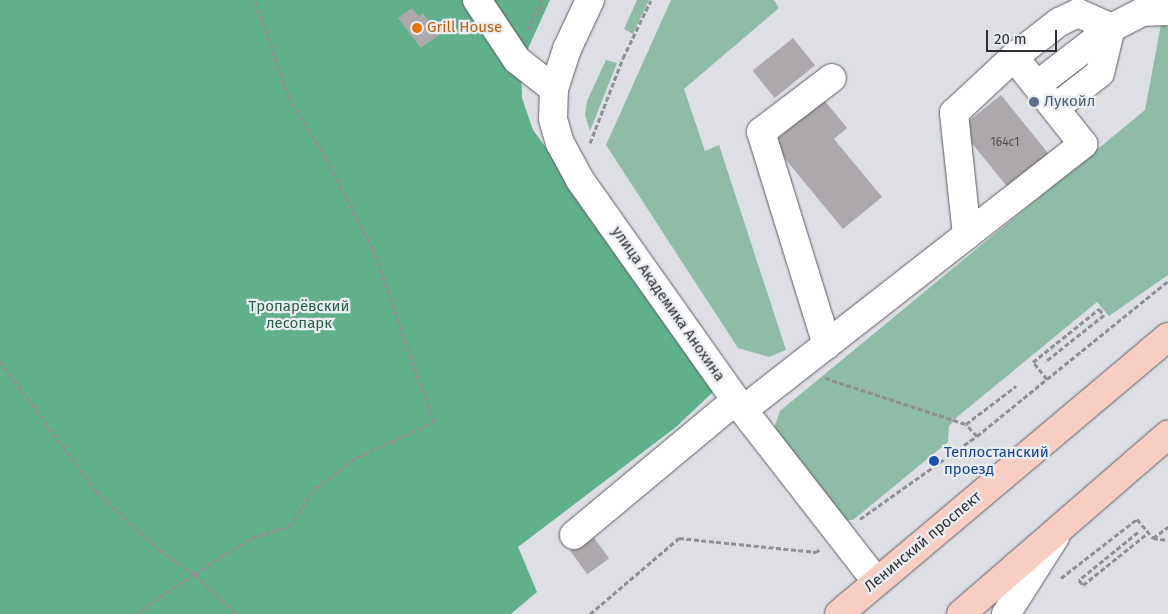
<!DOCTYPE html>
<html>
<head>
<meta charset="utf-8">
<style>
  body { margin:0 }
  #map { position:relative; width:1168px; height:614px; overflow:hidden; background:#dddfe4; font-family:"Fira Sans",sans-serif }
  div>[style] { position:absolute }
  [style*='--x'] { left:calc(var(--x)*1px); top:calc(var(--y)*1px); width:calc(var(--w)*1px); rotate:calc(var(--a)*1deg) }
  .green>* { inset:0; background:#8fbca6 }
  .forest>* { inset:0; background:#61b08c }
  .building>* { inset:0; background:#ada8ab; transform-origin:0 0 }
  .path>* { height:3px; margin-top:-1.5px; transform-origin:0; background:repeating-linear-gradient(90deg,#8e9094 0 5px,transparent 0 7.5px) }
  .roads { filter:drop-shadow(0 0 1px #5c5e62) drop-shadow(0 0 1px #5c5e62) }
  .minor>* { height:28px; margin:-14px; padding:0 14px; transform-origin:14px; border-radius:14px; background:#fff }
  .major>* { height:28px; margin:-14px; padding:0 14px; transform-origin:14px; border-radius:14px; background:#f8cdc2 }
  .dots>* { width:14px; height:14px; translate:-50% -50%; box-sizing:border-box; border:2px solid #eaedf1; border-radius:50% }
  span { translate:-50% -50%; white-space:nowrap; text-align:center; line-height:1.15; -webkit-text-stroke:4.5px #eaedf1; paint-order:stroke }
  .number-label { font-size:12px; color:#4e4e50 }
  .number-label span { -webkit-text-stroke-width:0 }
  .food-label { font-size:15px; color:#c56008 }
  .left { translate:0 -50%; text-align:left }
  .service-label { font-size:15px; color:#4e5e75 }
  .street-label { font-size:15px; color:#2f3032 }
  .park-label { font-size:15px; color:#29644b }
  .transit-label { font-size:15px; color:#164399 }
  .scale { position:absolute; left:986px; top:30px; width:71px; height:22px; box-sizing:border-box; border:2px solid #2f3032; border-top:0; padding-left:6px; font-size:15px; line-height:18px; white-space:nowrap; color:#2f3032; -webkit-text-stroke:4px #eaedf1; paint-order:stroke }
</style>
</head>
<body>
<div id="map">
  <div class="green">
    <div style="clip-path:polygon(637px 0,649px 0,633px 34px,624px 29px)"></div>
    <div style="clip-path:polygon(671px 0,774px 0,779px 8px,684px 89px,705px 151px,719px 145px,786px 350px,769px 357px,738px 348px,606px 145px)"></div>
    <div style="clip-path:polygon(1161px 24px,1168px 27px,1168px 275px,1109px 316px,1097px 302px,957px 417px,949px 426px,948px 442px,853px 520px,841px 521px,773px 431px,780px 411px,1145px 110px)"></div>
    <div style="clip-path:polygon(606px 60px,617px 63px,590px 131px,585px 115px,587px 101px)"></div>
  </div>
  <div class="forest">
    <div style="clip-path:polygon(0 0,550px 0,521px 64px,522px 98px,533px 130px,603px 225px,713px 392px,676px 427px,518px 547px,537px 592px,511px 614px,0 614px)"></div>
  </div>
  <div class="building">
    <div style="clip-path:polygon(412px 8px,419px 17px,423px 13px,439px 35px,421px 48px,398px 18px)"></div>
    <div style="left:793px;top:38px;width:35px;height:52px;rotate:51deg"></div>
    <div style="left:1001px;top:95px;width:82px;height:53px;rotate:51deg"></div>
    <div style="clip-path:polygon(824px 100px,847px 128px,834px 139px,882px 197px,843px 229px,772px 143px)"></div>
    <div style="left:592px;top:535px;width:29px;height:27px;rotate:54deg"></div>
  </div>
  <div class="path">
    <div style="--x:528;--y:30;--w:33;--a:-65"></div>
    <div style="--x:590;--y:143;--w:91;--a:-68.8"></div>
    <div style="--x:623;--y:58;--w:64;--a:-64.2"></div>
    <div style="--x:0;--y:361;--w:162;--a:53.6"></div>
    <div style="--x:96;--y:491;--w:87;--a:42.7"></div>
    <div style="--x:160;--y:550;--w:42;--a:35.2"></div>
    <div style="--x:194;--y:574;--w:67;--a:-32.3"></div>
    <div style="--x:251;--y:538;--w:41;--a:-17.1"></div>
    <div style="--x:290;--y:526;--w:45;--a:-56.7"></div>
    <div style="--x:315;--y:488;--w:51;--a:-36.2"></div>
    <div style="--x:356;--y:458;--w:86;--a:-24.8"></div>
    <div style="--x:434;--y:422;--w:183;--a:-109.4"></div>
    <div style="--x:373;--y:249;--w:102;--a:-117.3"></div>
    <div style="--x:326;--y:158;--w:70;--a:-121.7"></div>
    <div style="--x:289;--y:98;--w:104;--a:-109.1"></div>
    <div style="--x:825;--y:378;--w:148;--a:18.1"></div>
    <div style="--x:966;--y:424;--w:63;--a:-37.2"></div>
    <div style="--x:1047;--y:379;--w:156;--a:-39"></div>
    <div style="--x:977;--y:436;--w:90;--a:-39.2"></div>
    <div style="--x:1047;--y:379;--w:22;--a:-129"></div>
    <div style="--x:1033;--y:362;--w:85;--a:-38.8"></div>
    <div style="--x:1099;--y:309;--w:8;--a:50"></div>
    <div style="--x:1104;--y:315;--w:75;--a:141.5"></div>
    <div style="--x:860;--y:519;--w:143;--a:-35.4"></div>
    <div style="--x:977;--y:436;--w:16;--a:-133"></div>
    <div style="--x:1138;--y:532;--w:76;--a:140.9"></div>
    <div style="--x:1079;--y:580;--w:6;--a:51"></div>
    <div style="--x:1083;--y:585;--w:83;--a:-38.7"></div>
    <div style="--x:1153;--y:538;--w:15;--a:8"></div>
    <div style="--x:1061;--y:578;--w:96;--a:-37.8"></div>
    <div style="--x:1137;--y:519;--w:25;--a:50"></div>
    <div style="--x:1153;--y:538;--w:19;--a:-36"></div>
    <div style="--x:135;--y:614;--w:71;--a:-34.1"></div>
    <div style="--x:194;--y:574;--w:59;--a:42.9"></div>
    <div style="--x:590;--y:614;--w:117;--a:-40.5"></div>
    <div style="--x:679;--y:538;--w:138;--a:5.8"></div>
    <div style="--x:816;--y:552;--w:4;--a:-34"></div>
  </div>
  <div class="roads">
    <div class="minor">
      <div style="--x:477;--y:0;--w:72;--a:56.3"></div>
      <div style="--x:517;--y:60;--w:47;--a:38.1"></div>
      <div style="--x:590;--y:0;--w:54;--a:115.1"></div>
      <div style="--x:567;--y:49;--w:42;--a:108"></div>
      <div style="--x:554;--y:89;--w:30;--a:92"></div>
      <div style="--x:553;--y:119;--w:25;--a:74"></div>
      <div style="--x:560;--y:143;--w:42;--a:61.6"></div>
      <div style="--x:580;--y:180;--w:282;--a:54.7"></div>
      <div style="--x:743;--y:410;--w:217;--a:52.1"></div>
      <div style="--x:1037;--y:85;--w:93;--a:-37.6"></div>
      <div style="--x:1055;--y:108;--w:57;--a:-37.9"></div>
      <div style="--x:1100;--y:73;--w:46;--a:-76.3"></div>
      <div style="--x:967;--y:235;--w:123;--a:-96.1"></div>
      <div style="--x:954;--y:113;--w:82;--a:-43"></div>
      <div style="--x:827;--y:345;--w:223;--a:-107.2"></div>
      <div style="--x:761;--y:132;--w:89;--a:-37.3"></div>
      <div style="--x:743;--y:410;--w:432;--a:-38"></div>
      <div style="--x:1083;--y:144;--w:111;--a:-128.4"></div>
      <div style="--x:1014;--y:57;--w:57;--a:-37.9"></div>
      <div style="--x:1059;--y:22;--w:21;--a:-25"></div>
      <div style="--x:1078;--y:13;--w:36;--a:24"></div>
      <div style="--x:1111;--y:28;--w:35;--a:-27"></div>
      <div style="--x:1142;--y:12;--w:26;--a:-2"></div>
      <div style="--x:574;--y:535;--w:211;--a:-39.8"></div>
      <div style="--x:1006;--y:614;--w:91;--a:-57.5"></div>
    </div>
    <div class="major">
      <div style="--x:839;--y:614;--w:430;--a:-40.1"></div>
      <div style="--x:961;--y:614;--w:274;--a:-40.9"></div>
    </div>
  </div>
  <div class="dots">
    <div style="left:417px;top:28px;background:#e8710a"></div>
    <div style="left:1034px;top:102px;background:#5c6f8a"></div>
    <div style="left:934px;top:461px;background:#1a4fb4"></div>
  </div>
  <div class="number-label">
    <span style="left:1005px;top:143px">164с1</span>
  </div>
  <div class="food-label">
    <span class="left" style="left:427px;top:28px">Grill House</span>
  </div>
  <div class="service-label">
    <span class="left" style="left:1044px;top:102px">Лукойл</span>
  </div>
  <div class="street-label">
    <span style="left:668px;top:304px;rotate:55deg">улица Академика Анохина</span>
    <span style="left:923px;top:542px;rotate:-40deg">Ленинский проспект</span>
  </div>
  <div class="park-label">
    <span style="left:299px;top:315px">Тропарёвский<br>лесопарк</span>
  </div>
  <div class="transit-label">
    <span class="left" style="left:944px;top:461px">Теплостанский<br>проезд</span>
  </div>
  <div class="scale">20 m</div>
</div>
</body>
</html>
